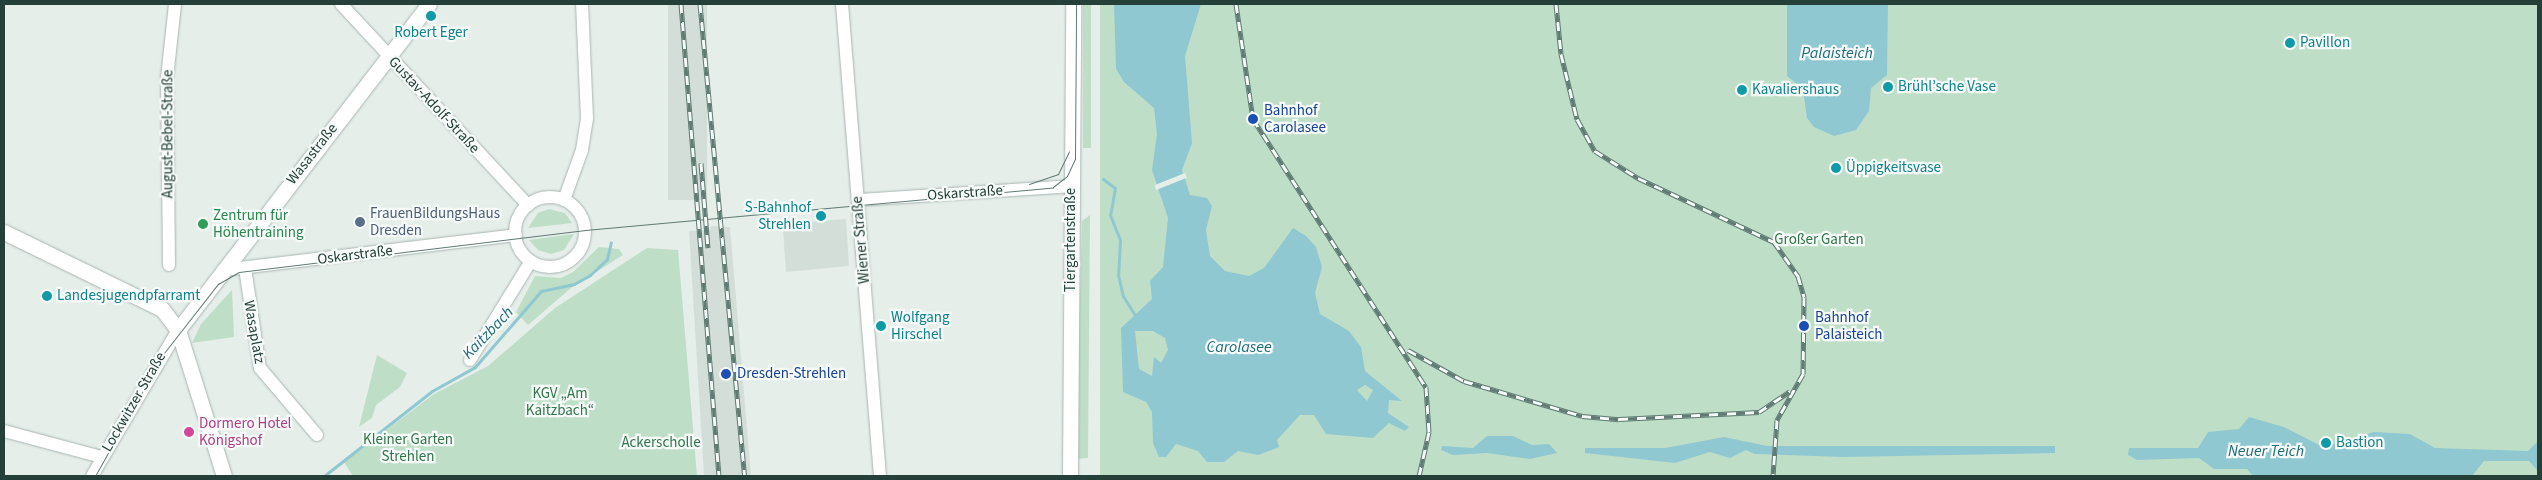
<!DOCTYPE html>
<html>
<head>
<meta charset="utf-8">
<style>
  body { margin:0 }
  #map { position:relative; width:2542px; height:480px; overflow:hidden; background:#e6eeea; font-family:"Source Sans 3",sans-serif }
  div>[style] { position:absolute }
  [style*='--x'] { left:calc(var(--x)*1px); top:calc(var(--y)*1px); width:calc(var(--w)*1px); rotate:calc(var(--a)*1deg) }
  .built>* { inset:0; background:#d4ded9; transform-origin:0 0 }
  .green>* { inset:0; background:#bfdec7; transform-origin:0 0 }
  .water>* { inset:0; background:#90c8d1 }
  .pier>* { inset:0; background:#e6eeea; transform-origin:0 0 }
  .stream>* { height:3px; margin:-1.5px; padding:0 1.5px; transform-origin:1.5px; border-radius:1.5px; background:#90c8d1 }
  .roads { filter:drop-shadow(0 0 1px #a8b6b1) drop-shadow(0 0 1px #a8b6b1) }
  .minor>* { height:12px; margin:-6px; padding:0 6px; transform-origin:6px; border-radius:6px; background:#fff }
  .minor>.ring { margin:-6px; padding:0; box-sizing:content-box; background:none; border:12px solid #fff; border-radius:50% }
  .tertiary>* { height:15px; margin:-7.5px; padding:0 7.5px; transform-origin:7.5px; border-radius:7.5px; background:#fff }
  .secondary>* { height:15px; margin:-7.5px; padding:0 7.5px; transform-origin:7.5px; border-radius:7.5px; background:#fff }
  .tram>* { height:1px; margin:-0.5px; padding:0 0.5px; transform-origin:0.5px; border-radius:0.5px; background:#607b73 }
  .rail>* { height:5px; margin-top:-2.5px; transform-origin:0; background:repeating-linear-gradient(90deg,#f6faf8 0 9px,#607b73 0 18px); box-sizing:border-box; border-block:1px solid #607b73 }
  .dots>* { width:14px; height:14px; translate:-50% -50%; box-sizing:border-box; border:2px solid #f6faf8; border-radius:50% }
  span { translate:-50% -50%; white-space:nowrap; text-align:center; line-height:1.15; -webkit-text-stroke:4.5px #f6faf8; paint-order:stroke }
  .culture-label { font-size:15px; color:#0d838f }
  .left { translate:0 -50%; text-align:left }
  .right { translate:-100% -50%; text-align:right }
  .street-label { font-size:15px; color:#254038 }
  .transit-label { font-size:15px; color:#164399 }
  .service-label { font-size:15px; color:#4e5e75 }
  .leisure-label { font-size:15px; color:#27864d }
  .park-label { font-size:15px; color:#30764a }
  .hotel-label { font-size:15px; color:#b23c85 }
  .water-label { font-size:16px; color:#1f6d7b; font-style:italic }
  .frame { position:absolute; inset:0; border:5px solid #254038; pointer-events:none }
</style>
</head>
<body>
<div id="map">
  <div class="built">
    <div style="left:668px;top:4px;width:39px;height:196px"></div>
    <div style="clip-path:polygon(846px 219px,849px 266px,786px 272px,783px 230px,796px 229px,796px 223px)"></div>
    <div style="clip-path:polygon(711px 226px,730px 227px,751px 476px,704px 476px,689px 231px,710px 230px)"></div>
  </div>
  <div class="green">
    <div style="left:1083px;top:4px;width:8px;height:144px"></div>
    <div style="left:1100px;top:4px;width:1438px;height:472px"></div>
    <div style="clip-path:polygon(549px 209px,565px 213px,572px 223px,528px 228px,538px 213px)"></div>
    <div style="clip-path:polygon(1090px 215px,1088px 458px,1076px 459px,1082px 221px)"></div>
    <div style="clip-path:polygon(574px 234px,564px 250px,551px 254px,538px 250px,529px 240px)"></div>
    <div style="clip-path:polygon(599px 247px,619px 249px,623px 255px,571px 288px,528px 325px,516px 312px,535px 276px,561px 278px,573px 272px)"></div>
    <div style="clip-path:polygon(647px 248px,678px 250px,697px 476px,353px 476px,344px 462px,434px 394px,488px 366px,555px 308px)"></div>
    <div style="clip-path:polygon(232px 290px,234px 337px,192px 343px,201px 324px)"></div>
    <div style="clip-path:polygon(377px 355px,407px 373px,400px 387px,376px 405px,372px 418px,359px 427px)"></div>
  </div>
  <div class="water">
    <div style="clip-path:polygon(evenodd,1114px 4px,1201px 4px,1185px 56px,1192px 143px,1182px 170px,1190px 195px,1207px 198px,1212px 206px,1206px 230px,1210px 256px,1225px 271px,1249px 276px,1264px 268px,1293px 228px,1306px 236px,1316px 247px,1322px 267px,1315px 293px,1320px 314px,1349px 331px,1361px 347px,1365px 371px,1402px 401px,1389px 400px,1388px 413px,1409px 427px,1405px 431px,1389px 423px,1373px 438px,1326px 434px,1314px 415px,1300px 415px,1277px 440px,1279px 447px,1258px 455px,1238px 451px,1224px 462px,1207px 462px,1198px 451px,1176px 444px,1166px 457px,1159px 457px,1153px 443px,1152px 412px,1146px 402px,1123px 392px,1121px 328px,1152px 299px,1150px 281px,1163px 267px,1168px 218px,1152px 170px,1157px 134px,1154px 108px,1124px 82px,1116px 69px,1114px 4px,1135px 331px,1153px 331px,1165px 338px,1168px 350px,1161px 363px,1154px 357px,1152px 376px,1139px 369px,1135px 331px,1114px 4px,1365px 385px,1373px 390px,1367px 401px,1357px 390px,1365px 385px)"></div>
    <div style="clip-path:polygon(1787px 4px,1888px 4px,1887px 75px,1871px 88px,1869px 111px,1856px 130px,1834px 136px,1814px 127px,1807px 118px,1803px 89px,1787px 76px)"></div>
    <div style="clip-path:polygon(2249px 417px,2284px 427px,2323px 447px,2374px 432px,2410px 434px,2435px 448px,2528px 451px,2538px 441px,2538px 471px,2529px 461px,2484px 461px,2472px 476px,2253px 476px,2247px 469px,2214px 469px,2199px 458px,2137px 460px,2128px 455px,2129px 448px,2198px 448px,2208px 432px,2239px 429px)"></div>
    <div style="clip-path:polygon(1487px 436px,1513px 436px,1532px 445px,1549px 444px,1557px 453px,1530px 459px,1487px 453px,1453px 455px,1441px 450px,1442px 446px,1473px 448px)"></div>
    <div style="clip-path:polygon(1724px 437px,1767px 446px,2055px 446px,2055px 453px,1844px 457px,1755px 454px,1746px 450px,1730px 458px,1710px 452px,1675px 463px,1585px 453px,1585px 448px,1665px 448px)"></div>
  </div>
  <div class="pier">
    <div style="left:1185px;top:173px;width:5px;height:33px;rotate:68deg"></div>
  </div>
  <div class="stream">
    <div style="--x:1103;--y:179;--w:15;--a:37"></div>
    <div style="--x:1115;--y:188;--w:27;--a:100"></div>
    <div style="--x:1110;--y:215;--w:27;--a:68"></div>
    <div style="--x:1120;--y:240;--w:35;--a:93"></div>
    <div style="--x:1118;--y:275;--w:22;--a:77"></div>
    <div style="--x:1123;--y:296;--w:25;--a:58"></div>
    <div style="--x:324;--y:476;--w:137;--a:-38.2"></div>
    <div style="--x:432;--y:391;--w:49;--a:-29.2"></div>
    <div style="--x:475;--y:367;--w:101;--a:-49"></div>
    <div style="--x:541;--y:291;--w:34;--a:-12"></div>
    <div style="--x:574;--y:284;--w:18;--a:-29"></div>
    <div style="--x:590;--y:275;--w:23;--a:-43"></div>
    <div style="--x:607;--y:259;--w:17;--a:-77"></div>
  </div>
  <div class="roads">
    <div class="minor">
      <div style="--x:341;--y:4;--w:275;--a:47.1"></div>
      <div style="--x:842;--y:4;--w:474;--a:85.4"></div>
      <div class="ring" style="left:515px;top:197px;width:58px;height:58px"></div>
      <div style="--x:564;--y:200;--w:53;--a:-70.2"></div>
      <div style="--x:582;--y:150;--w:32;--a:-81"></div>
      <div style="--x:587;--y:118;--w:114;--a:-92.5"></div>
      <div style="--x:858;--y:200;--w:214;--a:-3.7"></div>
      <div style="--x:169;--y:265;--w:187;--a:-90.6"></div>
      <div style="--x:167;--y:78;--w:74;--a:-83.8"></div>
      <div style="--x:245;--y:268;--w:101;--a:81.5"></div>
      <div style="--x:260;--y:368;--w:88;--a:49.6"></div>
      <div style="--x:223;--y:270;--w:295;--a:-6.8"></div>
      <div style="--x:470;--y:360;--w:116;--a:-58.4"></div>
      <div style="--x:4;--y:431;--w:101;--a:14.9"></div>
      <div style="--x:92;--y:476;--w:169;--a:-59.5"></div>
    </div>
    <div class="tertiary">
      <div style="--x:4;--y:232;--w:176;--a:26"></div>
      <div style="--x:162;--y:309;--w:26;--a:53"></div>
      <div style="--x:178;--y:330;--w:153;--a:72.5"></div>
      <div style="--x:178;--y:330;--w:411;--a:-52.4"></div>
    </div>
    <div class="secondary">
      <div style="--x:1070;--y:476;--w:472;--a:-89.6"></div>
    </div>
  </div>
  <div class="tram">
    <div style="--x:1029;--y:184;--w:31;--a:-19"></div>
    <div style="--x:1058;--y:174;--w:25;--a:-64"></div>
    <div style="--x:937;--y:192;--w:67;--a:-5.1"></div>
    <div style="--x:95;--y:476;--w:141;--a:-60.7"></div>
    <div style="--x:164;--y:353;--w:88;--a:-52"></div>
    <div style="--x:218;--y:284;--w:24;--a:-30"></div>
    <div style="--x:239;--y:272;--w:349;--a:-6.9"></div>
    <div style="--x:585;--y:230;--w:470;--a:-5.2"></div>
    <div style="--x:1053;--y:187;--w:18;--a:-38"></div>
    <div style="--x:1067;--y:176;--w:19;--a:-65"></div>
    <div style="--x:1075;--y:159;--w:155;--a:-89.6"></div>
  </div>
  <div class="rail">
    <div style="--x:681;--y:4;--w:474;--a:85.4"></div>
    <div style="--x:700;--y:4;--w:474;--a:84.6"></div>
    <div style="--x:1236;--y:4;--w:116;--a:81.6"></div>
    <div style="--x:1253;--y:119;--w:319;--a:57.2"></div>
    <div style="--x:1426;--y:387;--w:45;--a:86.2"></div>
    <div style="--x:1429;--y:432;--w:45;--a:102.8"></div>
    <div style="--x:1556;--y:4;--w:50;--a:84.3"></div>
    <div style="--x:1561;--y:54;--w:67;--a:76.2"></div>
    <div style="--x:1577;--y:119;--w:37;--a:61"></div>
    <div style="--x:1595;--y:151;--w:51;--a:32.1"></div>
    <div style="--x:1638;--y:178;--w:150;--a:25.2"></div>
    <div style="--x:1774;--y:242;--w:42;--a:54.8"></div>
    <div style="--x:1798;--y:276;--w:22;--a:74"></div>
    <div style="--x:1804;--y:297;--w:77;--a:90.7"></div>
    <div style="--x:1803;--y:374;--w:53;--a:119.5"></div>
    <div style="--x:1777;--y:420;--w:56;--a:94.1"></div>
    <div style="--x:701;--y:163;--w:85;--a:85.3"></div>
    <div style="--x:1408;--y:350;--w:64;--a:29"></div>
    <div style="--x:1464;--y:381;--w:123;--a:16.5"></div>
    <div style="--x:1582;--y:416;--w:37;--a:5"></div>
    <div style="--x:1619;--y:419;--w:140;--a:-2.9"></div>
    <div style="--x:1759;--y:412;--w:37;--a:-34"></div>
  </div>
  <div class="dots">
    <div style="left:431px;top:16px;background:#0f9aa8"></div>
    <div style="left:2290px;top:43px;background:#0f9aa8"></div>
    <div style="left:1888px;top:87px;background:#0f9aa8"></div>
    <div style="left:1742px;top:90px;background:#0f9aa8"></div>
    <div style="left:1253px;top:119px;background:#1a4fb4"></div>
    <div style="left:1836px;top:168px;background:#0f9aa8"></div>
    <div style="left:821px;top:216px;background:#0f9aa8"></div>
    <div style="left:360px;top:222px;background:#5c6f8a"></div>
    <div style="left:203px;top:224px;background:#2e9e5b"></div>
    <div style="left:47px;top:296px;background:#0f9aa8"></div>
    <div style="left:881px;top:326px;background:#0f9aa8"></div>
    <div style="left:1804px;top:326px;background:#1a4fb4"></div>
    <div style="left:726px;top:374px;background:#1a4fb4"></div>
    <div style="left:189px;top:432px;background:#d1479c"></div>
    <div style="left:2326px;top:443px;background:#0f9aa8"></div>
  </div>
  <div class="culture-label">
    <span style="left:431px;top:33px">Robert Eger</span>
    <span class="left" style="left:2300px;top:43px">Pavillon</span>
    <span class="left" style="left:1898px;top:87px">Brühl’sche Vase</span>
    <span class="left" style="left:1752px;top:90px">Kavaliershaus</span>
    <span class="left" style="left:1846px;top:168px">Üppigkeitsvase</span>
    <span class="right" style="left:811px;top:216px">S-Bahnhof<br>Strehlen</span>
    <span class="left" style="left:57px;top:296px">Landesjugendpfarramt</span>
    <span class="left" style="left:891px;top:326px">Wolfgang<br>Hirschel</span>
    <span class="left" style="left:2336px;top:443px">Bastion</span>
  </div>
  <div class="street-label">
    <span style="left:434px;top:105px;rotate:47deg">Gustav-Adolf-Straße</span>
    <span style="left:168px;top:134px;rotate:-90deg">August-Bebel-Straße</span>
    <span style="left:312px;top:154px;rotate:-52deg">Wasastraße</span>
    <span style="left:965px;top:193px;rotate:-4deg">Oskarstraße</span>
    <span style="left:861px;top:240px;rotate:-95deg">Wiener Straße</span>
    <span style="left:1071px;top:240px;rotate:-90deg">Tiergartenstraße</span>
    <span style="left:355px;top:255px;rotate:-7deg">Oskarstraße</span>
    <span style="left:254px;top:332px;rotate:80deg">Wasaplatz</span>
    <span style="left:134px;top:402px;rotate:-60deg">Lockwitzer Straße</span>
  </div>
  <div class="transit-label">
    <span class="left" style="left:1264px;top:119px">Bahnhof<br>Carolasee</span>
    <span class="left" style="left:1815px;top:326px">Bahnhof<br>Palaisteich</span>
    <span class="left" style="left:737px;top:374px">Dresden-Strehlen</span>
  </div>
  <div class="service-label">
    <span class="left" style="left:370px;top:222px">FrauenBildungsHaus<br>Dresden</span>
  </div>
  <div class="leisure-label">
    <span class="left" style="left:213px;top:224px">Zentrum für<br>Höhentraining</span>
  </div>
  <div class="park-label">
    <span style="left:1819px;top:240px">Großer Garten</span>
    <span style="left:560px;top:402px">KGV „Am<br>Kaitzbach“</span>
    <span style="left:408px;top:448px">Kleiner Garten<br>Strehlen</span>
    <span style="left:661px;top:443px">Ackerscholle</span>
  </div>
  <div class="hotel-label">
    <span class="left" style="left:199px;top:432px">Dormero Hotel<br>Königshof</span>
  </div>
  <div class="water-label">
    <span style="left:1837px;top:53px">Palaisteich</span>
    <span style="left:488px;top:333px;rotate:-46deg">Kaitzbach</span>
    <span style="left:1239px;top:347px">Carolasee</span>
    <span style="left:2266px;top:451px">Neuer Teich</span>
  </div>
  <div class="frame"></div>
</div>
</body>
</html>
